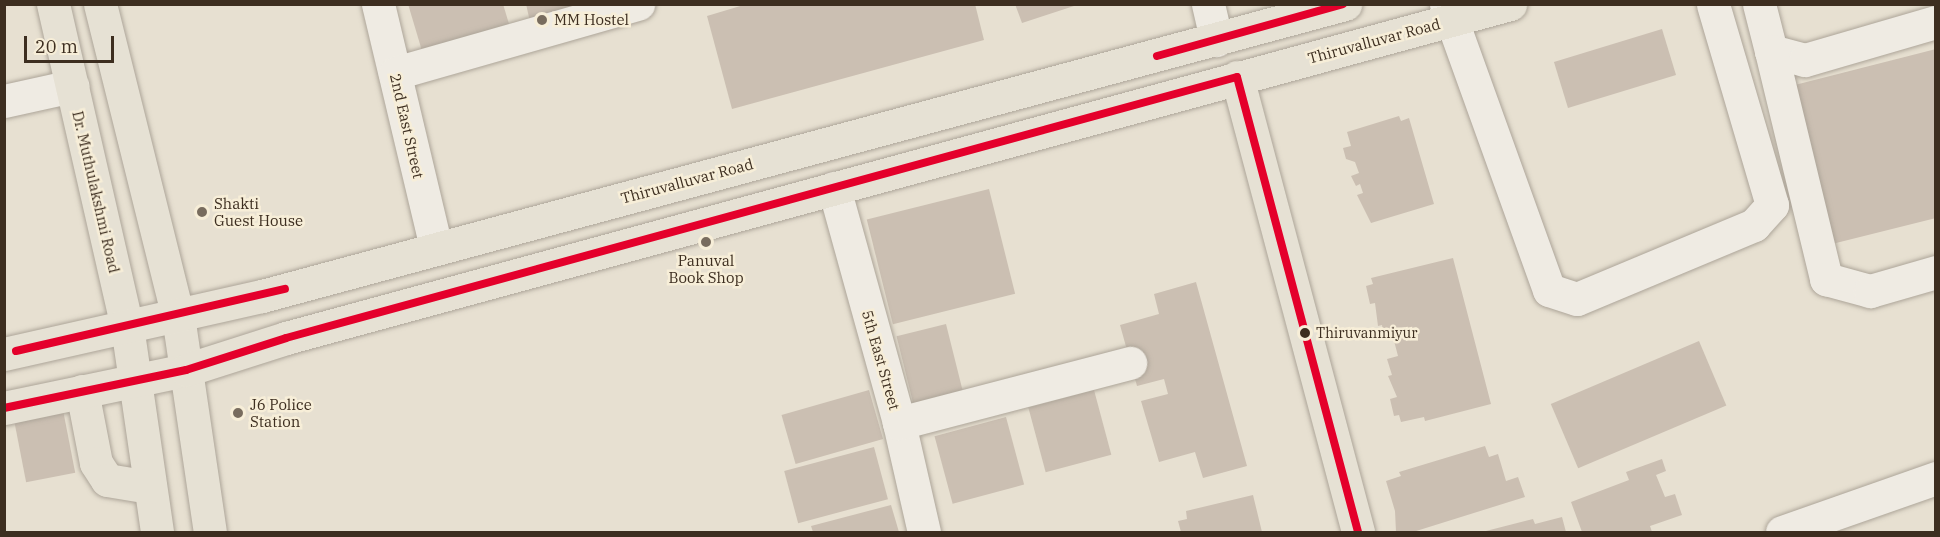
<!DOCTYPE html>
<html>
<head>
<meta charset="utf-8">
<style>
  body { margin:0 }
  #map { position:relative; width:1940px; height:537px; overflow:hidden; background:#e7e0d1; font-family:"IBM Plex Serif",serif }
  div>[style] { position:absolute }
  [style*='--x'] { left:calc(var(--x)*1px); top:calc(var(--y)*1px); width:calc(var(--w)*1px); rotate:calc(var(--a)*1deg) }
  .building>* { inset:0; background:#cbbfb2; transform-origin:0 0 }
  .roads { filter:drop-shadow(0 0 2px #ada599) drop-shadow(0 0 2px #ada599) }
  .minor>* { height:33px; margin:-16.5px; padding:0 16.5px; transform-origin:16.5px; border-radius:16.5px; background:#efebe3 }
  .major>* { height:33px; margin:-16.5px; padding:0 16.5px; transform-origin:16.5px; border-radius:16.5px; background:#e6e1d4 }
  .bus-1>* { height:8px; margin:-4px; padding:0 4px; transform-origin:4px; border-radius:4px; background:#e4002b }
  .dots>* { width:16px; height:16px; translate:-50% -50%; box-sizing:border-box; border:3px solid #f7eed8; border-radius:50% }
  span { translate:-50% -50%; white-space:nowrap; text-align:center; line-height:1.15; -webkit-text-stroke:5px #f7eed8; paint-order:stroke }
  .bus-label { font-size:14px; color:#3d2e20 }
  .left { translate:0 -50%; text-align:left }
  .poi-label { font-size:15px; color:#3d2e20 }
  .street-label { font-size:15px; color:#3d2e20 }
  .frame { position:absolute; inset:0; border:6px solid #3d2e20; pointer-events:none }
  .scale { position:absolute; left:24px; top:36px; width:90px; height:27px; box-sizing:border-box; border:3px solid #3d2e20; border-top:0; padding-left:8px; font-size:18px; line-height:21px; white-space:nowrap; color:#3d2e20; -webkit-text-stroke:4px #f7eed8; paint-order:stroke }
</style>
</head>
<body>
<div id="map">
  <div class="building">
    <div style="clip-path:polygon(408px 4px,503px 4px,512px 34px,425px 61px)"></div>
    <div style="clip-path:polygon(526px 4px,575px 4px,578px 14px,531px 26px)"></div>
    <div style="clip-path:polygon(747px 4px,975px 4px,984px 40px,732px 109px,707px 16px)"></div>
    <div style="clip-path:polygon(1015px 4px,1077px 4px,1077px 5px,1022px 23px)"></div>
    <div style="left:1662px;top:29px;width:48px;height:113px;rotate:73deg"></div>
    <div style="clip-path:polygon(1936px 49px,1936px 218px,1824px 246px,1783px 88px)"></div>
    <div style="clip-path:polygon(1399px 116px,1401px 121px,1409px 118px,1434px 204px,1371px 223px,1357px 195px,1363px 193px,1360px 184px,1356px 186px,1351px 176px,1359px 173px,1355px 162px,1346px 159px,1343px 148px,1351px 146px,1347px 132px)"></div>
    <div style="left:989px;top:189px;width:108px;height:126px;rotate:76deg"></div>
    <div style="clip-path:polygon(1453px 258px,1491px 404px,1425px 421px,1424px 417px,1401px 422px,1399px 415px,1394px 416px,1390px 399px,1397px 397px,1388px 376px,1392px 375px,1387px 359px,1398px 356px,1393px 337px,1384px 339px,1382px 325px,1378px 326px,1375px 303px,1370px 304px,1366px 286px,1373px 284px,1371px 278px)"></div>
    <div style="clip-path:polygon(1196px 282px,1247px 466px,1203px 478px,1195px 452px,1159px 462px,1141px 401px,1168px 394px,1164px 379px,1137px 386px,1120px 325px,1159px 314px,1154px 294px)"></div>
    <div style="left:946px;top:324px;width:72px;height:51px;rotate:76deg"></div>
    <div style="left:1699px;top:341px;width:70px;height:161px;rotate:67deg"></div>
    <div style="left:869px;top:390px;width:51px;height:91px;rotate:74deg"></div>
    <div style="left:1094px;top:390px;width:67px;height:68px;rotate:75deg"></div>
    <div style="left:63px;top:410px;width:64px;height:50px;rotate:79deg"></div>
    <div style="left:1006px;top:417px;width:70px;height:74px;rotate:75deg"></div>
    <div style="clip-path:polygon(1485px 446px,1489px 457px,1498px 454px,1506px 481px,1518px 477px,1525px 497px,1413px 532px,1396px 532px,1395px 511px,1386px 481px,1401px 476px,1399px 472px)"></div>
    <div style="left:874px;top:447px;width:54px;height:93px;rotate:75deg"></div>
    <div style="clip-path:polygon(1662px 459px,1666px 471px,1656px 475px,1665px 497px,1675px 494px,1682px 515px,1650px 526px,1652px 532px,1582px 532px,1571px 502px,1629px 480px,1626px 472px)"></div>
    <div style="clip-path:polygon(1253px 495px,1262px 532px,1181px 532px,1178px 521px,1187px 519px,1186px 511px)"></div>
    <div style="clip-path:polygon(891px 505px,899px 532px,813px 532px,811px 526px)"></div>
    <div style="clip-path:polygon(1562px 517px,1566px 532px,1482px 532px,1533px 519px,1535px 524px)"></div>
  </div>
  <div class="roads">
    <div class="minor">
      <div style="--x:378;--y:4;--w:251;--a:76.6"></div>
      <div style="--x:1208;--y:4;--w:37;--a:77"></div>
      <div style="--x:1446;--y:4;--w:304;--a:70.2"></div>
      <div style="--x:1549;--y:290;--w:29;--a:18"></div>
      <div style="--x:1577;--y:299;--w:192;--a:-22.7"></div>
      <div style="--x:1754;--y:225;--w:27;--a:-48"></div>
      <div style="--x:1772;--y:205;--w:209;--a:-106.4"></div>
      <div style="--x:1759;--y:4;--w:49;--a:75.7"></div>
      <div style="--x:1771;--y:51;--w:35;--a:15"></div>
      <div style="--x:1805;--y:60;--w:136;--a:-16.2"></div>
      <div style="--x:1771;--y:51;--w:235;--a:76.4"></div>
      <div style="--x:1826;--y:279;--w:46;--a:15.3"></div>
      <div style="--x:1870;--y:291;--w:69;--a:-16.1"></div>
      <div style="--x:395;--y:73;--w:253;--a:-15.9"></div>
      <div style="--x:4;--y:101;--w:70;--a:-12.4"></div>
      <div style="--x:834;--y:188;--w:244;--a:74.5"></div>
      <div style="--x:899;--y:423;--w:112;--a:77.1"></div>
      <div style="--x:899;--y:423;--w:239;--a:-14.6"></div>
      <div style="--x:1782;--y:532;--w:163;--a:-19.3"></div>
    </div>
    <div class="major">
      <div style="--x:53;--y:4;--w:330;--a:77.1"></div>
      <div style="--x:127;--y:326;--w:208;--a:81.7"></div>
      <div style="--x:100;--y:4;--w:322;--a:76"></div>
      <div style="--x:178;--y:316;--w:218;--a:81.6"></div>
      <div style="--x:1237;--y:77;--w:471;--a:75.1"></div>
      <div style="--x:4;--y:354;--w:264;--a:-12.7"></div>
      <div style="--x:262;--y:296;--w:1122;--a:-15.09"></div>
      <div style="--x:82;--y:391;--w:73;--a:79"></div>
      <div style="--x:96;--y:463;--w:20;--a:57"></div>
      <div style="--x:107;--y:480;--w:43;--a:9.5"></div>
      <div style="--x:4;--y:408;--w:186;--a:-11.8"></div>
      <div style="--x:186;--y:370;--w:105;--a:-17.7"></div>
      <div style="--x:286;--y:338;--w:1269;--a:-15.26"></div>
    </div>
  </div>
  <div class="bus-1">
    <div style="--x:1157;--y:56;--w:193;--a:-15.6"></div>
    <div style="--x:16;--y:351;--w:276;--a:-13"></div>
    <div style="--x:4;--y:408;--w:186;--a:-11.8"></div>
    <div style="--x:186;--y:370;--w:105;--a:-17.7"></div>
    <div style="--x:286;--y:338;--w:986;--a:-15.35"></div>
    <div style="--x:1237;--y:77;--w:471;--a:75.1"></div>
  </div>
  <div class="dots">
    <div style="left:542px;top:20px;background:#786c5e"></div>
    <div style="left:202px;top:212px;background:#786c5e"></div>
    <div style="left:706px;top:242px;background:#786c5e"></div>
    <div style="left:1305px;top:333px;background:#3d2e20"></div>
    <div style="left:238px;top:413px;background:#786c5e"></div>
  </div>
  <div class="bus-label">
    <span class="left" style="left:1316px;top:333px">Thiruvanmiyur</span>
  </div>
  <div class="poi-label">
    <span class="left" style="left:554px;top:20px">MM Hostel</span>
    <span class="left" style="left:214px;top:212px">Shakti<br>Guest House</span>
    <span style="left:706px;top:269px">Panuval<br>Book Shop</span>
    <span class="left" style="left:250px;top:413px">J6 Police<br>Station</span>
  </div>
  <div class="street-label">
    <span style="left:1374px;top:41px;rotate:-15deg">Thiruvalluvar Road</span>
    <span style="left:407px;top:126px;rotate:77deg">2nd East Street</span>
    <span style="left:687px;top:181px;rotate:-15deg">Thiruvalluvar Road</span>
    <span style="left:96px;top:192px;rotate:77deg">Dr. Muthulakshmi Road</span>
    <span style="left:881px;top:360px;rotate:74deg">5th East Street</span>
  </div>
  <div class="frame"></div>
  <div class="scale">20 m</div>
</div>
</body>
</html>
